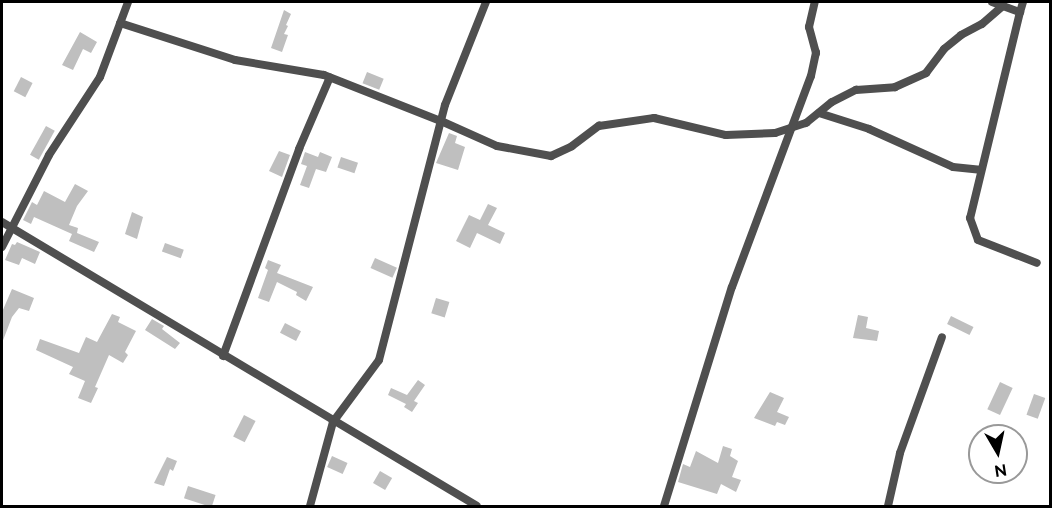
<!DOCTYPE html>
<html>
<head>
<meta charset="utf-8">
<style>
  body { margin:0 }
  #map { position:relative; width:1052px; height:508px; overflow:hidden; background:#fff; font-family:Raleway,sans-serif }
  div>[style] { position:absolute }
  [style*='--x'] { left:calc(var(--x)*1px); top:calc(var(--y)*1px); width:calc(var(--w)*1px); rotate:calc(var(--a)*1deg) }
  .building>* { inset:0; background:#bfbfbf; transform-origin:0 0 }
  .minor>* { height:8px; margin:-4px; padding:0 4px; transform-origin:4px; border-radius:4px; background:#4f4f4f }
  span { translate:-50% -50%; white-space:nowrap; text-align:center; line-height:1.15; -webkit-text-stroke:4.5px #fff; paint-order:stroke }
  .frame { position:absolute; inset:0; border:3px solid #000; pointer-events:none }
  .north { position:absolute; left:968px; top:424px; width:60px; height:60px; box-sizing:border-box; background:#fff; border:2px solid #999; border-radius:50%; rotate:171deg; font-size:16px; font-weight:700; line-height:24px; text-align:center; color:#000 }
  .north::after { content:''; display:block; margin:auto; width:21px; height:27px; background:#000; clip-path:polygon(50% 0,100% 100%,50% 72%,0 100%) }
</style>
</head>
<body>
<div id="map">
  <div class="building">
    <div style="clip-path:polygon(284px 10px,291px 14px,286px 25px,288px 26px,284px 34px,288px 35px,282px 52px,271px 48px)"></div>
    <div style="clip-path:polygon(80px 32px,97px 42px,91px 53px,83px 49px,73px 70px,62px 65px)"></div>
    <div style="left:367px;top:72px;width:18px;height:12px;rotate:22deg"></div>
    <div style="left:21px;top:77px;width:13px;height:16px;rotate:27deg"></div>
    <div style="left:46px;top:126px;width:10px;height:33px;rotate:29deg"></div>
    <div style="clip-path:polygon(449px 133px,457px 136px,455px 143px,465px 147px,458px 170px,436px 163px)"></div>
    <div style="clip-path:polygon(279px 151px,290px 155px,282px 177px,269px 171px)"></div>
    <div style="clip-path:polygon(305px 152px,318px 157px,320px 152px,332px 157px,326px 172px,316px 169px,309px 188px,300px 185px,307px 166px,301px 164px)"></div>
    <div style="left:341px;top:157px;width:18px;height:11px;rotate:19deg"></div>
    <div style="clip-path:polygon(75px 184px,88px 191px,77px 206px,69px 225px,78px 228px,77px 233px,99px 242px,94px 252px,69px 241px,72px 234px,34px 217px,31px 224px,23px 220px,32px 202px,37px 205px,44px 191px,65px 202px)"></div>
    <div style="clip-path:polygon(488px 204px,497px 208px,488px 225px,505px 233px,500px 244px,477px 233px,470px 248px,456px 241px,469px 215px,480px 220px)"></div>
    <div style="clip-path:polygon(132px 212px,143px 217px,137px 239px,125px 234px)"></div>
    <div style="clip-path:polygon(17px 242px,40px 252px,35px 264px,22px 258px,19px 265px,5px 260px,12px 244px,15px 245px)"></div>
    <div style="left:165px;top:243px;width:20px;height:9px;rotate:20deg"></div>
    <div style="left:375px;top:258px;width:24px;height:11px;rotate:24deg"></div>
    <div style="clip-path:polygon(268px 260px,281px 265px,277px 273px,313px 287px,306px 301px,296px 295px,297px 292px,277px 282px,269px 302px,258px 298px,268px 270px,265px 268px)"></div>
    <div style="clip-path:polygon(12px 289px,34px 298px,29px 311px,19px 308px,12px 317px,2px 343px,2px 312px)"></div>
    <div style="left:436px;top:298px;width:14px;height:16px;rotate:17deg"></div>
    <div style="clip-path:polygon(112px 314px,120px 317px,118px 322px,136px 331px,125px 352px,128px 355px,123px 363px,109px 355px,95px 387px,98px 388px,91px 403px,78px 398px,85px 381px,69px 374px,73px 367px,36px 350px,40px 339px,79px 353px,86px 337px,97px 342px)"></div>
    <div style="clip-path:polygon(858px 315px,868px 317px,866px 328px,879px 331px,877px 341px,853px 338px)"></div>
    <div style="left:951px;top:316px;width:25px;height:9px;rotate:26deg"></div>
    <div style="clip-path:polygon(152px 319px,164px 326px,162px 329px,180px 343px,175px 349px,145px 330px)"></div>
    <div style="left:285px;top:323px;width:18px;height:11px;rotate:27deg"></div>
    <div style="clip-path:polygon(418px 380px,425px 385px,414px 401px,418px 403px,412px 412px,404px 407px,406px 404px,388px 395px,391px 388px,407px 395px)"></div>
    <div style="left:1000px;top:382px;width:14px;height:30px;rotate:25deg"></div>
    <div style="clip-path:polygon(770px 392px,784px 398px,777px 412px,789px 417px,785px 425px,777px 422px,775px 426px,754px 418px)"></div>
    <div style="left:1034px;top:394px;width:12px;height:22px;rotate:20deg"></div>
    <div style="left:244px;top:415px;width:13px;height:24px;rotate:27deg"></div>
    <div style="clip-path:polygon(723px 446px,732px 449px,730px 456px,738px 461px,732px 477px,741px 480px,736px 492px,721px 484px,717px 494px,678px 482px,683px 464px,690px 467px,696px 451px,718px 463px)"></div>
    <div style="left:332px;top:456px;width:17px;height:12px;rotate:24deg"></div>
    <div style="clip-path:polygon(167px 457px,177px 461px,173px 471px,170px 469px,164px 486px,154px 483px)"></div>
    <div style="left:380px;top:471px;width:14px;height:14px;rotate:30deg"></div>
    <div style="left:188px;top:486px;width:29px;height:13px;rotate:18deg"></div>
  </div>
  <div class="minor">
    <div style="--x:992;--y:2;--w:30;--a:20"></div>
    <div style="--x:1020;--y:12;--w:10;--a:-73"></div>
    <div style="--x:1020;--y:12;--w:212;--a:103.6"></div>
    <div style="--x:970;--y:218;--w:23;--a:70"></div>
    <div style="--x:978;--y:240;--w:63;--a:21.3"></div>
    <div style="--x:120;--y:23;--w:121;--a:17.8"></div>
    <div style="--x:235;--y:60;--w:90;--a:9.6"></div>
    <div style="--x:324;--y:75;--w:126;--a:21.5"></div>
    <div style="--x:441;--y:121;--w:61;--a:24.1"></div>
    <div style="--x:497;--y:146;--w:55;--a:10.5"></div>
    <div style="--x:551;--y:156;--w:23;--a:-25"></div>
    <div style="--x:572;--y:146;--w:34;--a:-37"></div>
    <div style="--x:599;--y:126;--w:56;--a:-8.3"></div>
    <div style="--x:654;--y:118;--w:74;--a:13.3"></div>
    <div style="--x:726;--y:135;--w:49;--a:-2.3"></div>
    <div style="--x:775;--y:133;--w:33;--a:-18"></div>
    <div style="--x:806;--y:123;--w:33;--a:-39"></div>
    <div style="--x:832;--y:102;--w:27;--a:-27"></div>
    <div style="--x:856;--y:90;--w:39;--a:-4"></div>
    <div style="--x:895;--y:87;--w:34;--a:-24"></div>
    <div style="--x:926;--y:73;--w:30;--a:-53"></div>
    <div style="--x:944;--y:49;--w:22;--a:-39"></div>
    <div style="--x:961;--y:35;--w:24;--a:-28"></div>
    <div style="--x:982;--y:24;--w:28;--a:-41"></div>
    <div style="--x:819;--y:113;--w:52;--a:17.7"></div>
    <div style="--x:869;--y:129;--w:92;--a:24.3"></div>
    <div style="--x:953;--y:167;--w:27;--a:6"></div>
    <div style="--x:2;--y:222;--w:553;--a:30.87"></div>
    <div style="--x:2;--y:247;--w:103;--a:-62.9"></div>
    <div style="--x:49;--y:155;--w:93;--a:-56.8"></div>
    <div style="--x:100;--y:77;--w:80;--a:-69.5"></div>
    <div style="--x:223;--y:356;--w:221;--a:-69.8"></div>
    <div style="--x:299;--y:149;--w:78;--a:-66.7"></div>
    <div style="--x:310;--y:506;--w:87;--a:-74.7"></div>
    <div style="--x:333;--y:422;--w:77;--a:-53.4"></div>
    <div style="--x:379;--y:360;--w:263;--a:-75.5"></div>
    <div style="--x:445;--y:105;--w:111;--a:-68.3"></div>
    <div style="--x:664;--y:506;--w:229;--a:-72.8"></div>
    <div style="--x:732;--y:287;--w:225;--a:-69.5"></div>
    <div style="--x:811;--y:76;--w:24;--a:-78"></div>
    <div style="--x:816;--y:53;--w:27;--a:-105"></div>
    <div style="--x:809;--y:27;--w:26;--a:-77"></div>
    <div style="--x:888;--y:506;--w:54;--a:-77.2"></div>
    <div style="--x:900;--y:453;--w:123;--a:-70.1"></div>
  </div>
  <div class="frame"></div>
  <div class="north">N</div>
</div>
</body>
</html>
